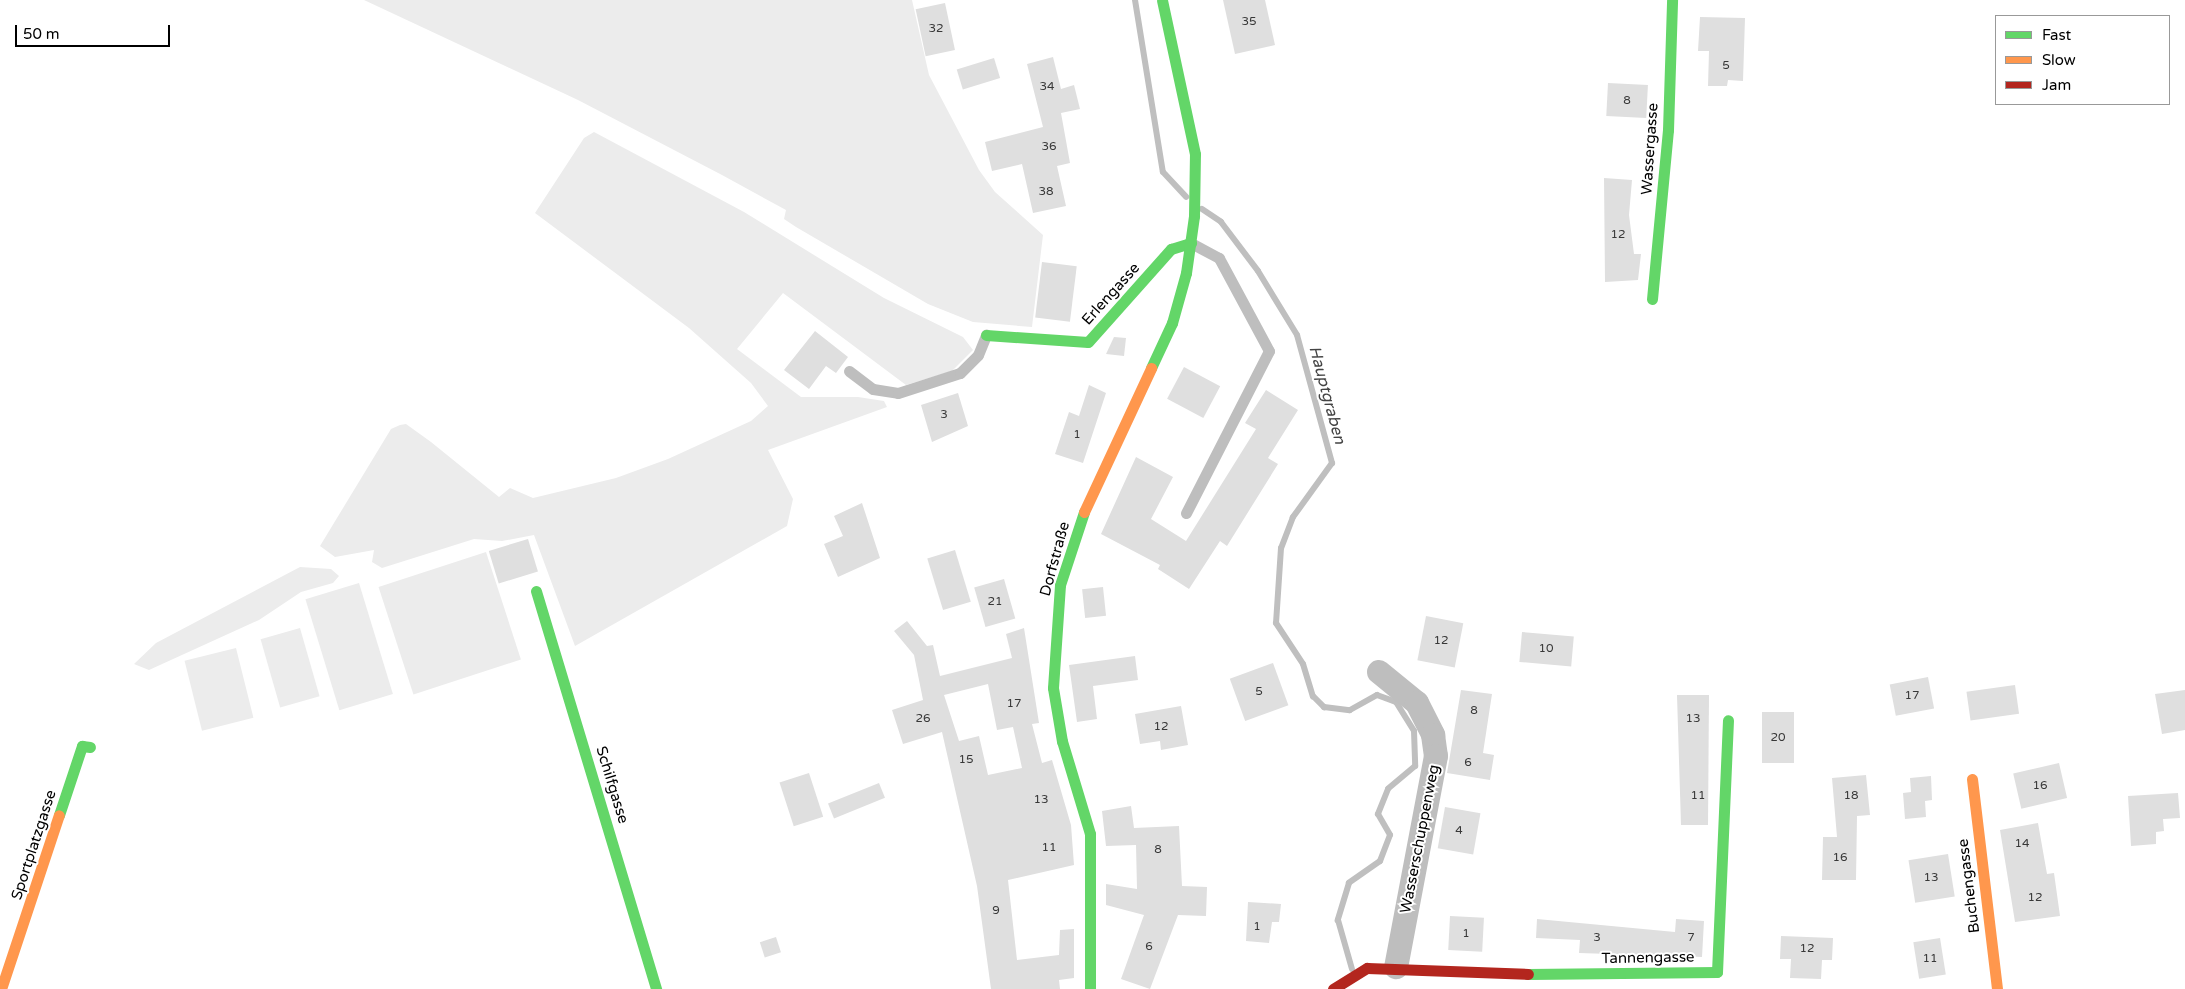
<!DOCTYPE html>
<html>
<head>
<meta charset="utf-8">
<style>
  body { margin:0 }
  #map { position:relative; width:2185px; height:989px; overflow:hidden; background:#fff; font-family:"Varela Round",sans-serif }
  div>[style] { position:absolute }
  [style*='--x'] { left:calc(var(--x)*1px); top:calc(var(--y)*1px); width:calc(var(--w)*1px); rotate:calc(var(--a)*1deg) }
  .green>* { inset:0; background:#ececec; transform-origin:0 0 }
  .stream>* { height:6px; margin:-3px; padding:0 3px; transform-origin:3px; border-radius:3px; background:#bfbfbf }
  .building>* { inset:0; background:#dfdfdf; transform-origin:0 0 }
  .lane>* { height:11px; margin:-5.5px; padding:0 5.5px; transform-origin:5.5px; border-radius:5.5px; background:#bebebe }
  .street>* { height:24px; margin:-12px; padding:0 12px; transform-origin:12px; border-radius:12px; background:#bebebe }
  .fast>* { height:11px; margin:-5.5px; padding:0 5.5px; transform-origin:5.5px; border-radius:5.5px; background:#63d668 }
  .slow>* { height:11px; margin:-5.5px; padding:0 5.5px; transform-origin:5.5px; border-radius:5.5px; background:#ff974d }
  .jam>* { height:11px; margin:-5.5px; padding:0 5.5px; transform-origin:5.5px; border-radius:5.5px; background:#b3261e }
  span { translate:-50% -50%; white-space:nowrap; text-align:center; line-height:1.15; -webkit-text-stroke:4px #fff; paint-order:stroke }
  .number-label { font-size:12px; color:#383838 }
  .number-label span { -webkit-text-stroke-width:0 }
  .street-label { font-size:15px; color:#000 }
  .water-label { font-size:16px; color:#444; font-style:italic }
  .legend { position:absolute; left:1995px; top:15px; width:175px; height:90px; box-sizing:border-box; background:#fff; border:1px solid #999; margin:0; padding:6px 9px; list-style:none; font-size:15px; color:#000 }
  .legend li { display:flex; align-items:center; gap:10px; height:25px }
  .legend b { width:25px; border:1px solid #999 }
  .scale { position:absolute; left:15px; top:25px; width:155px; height:22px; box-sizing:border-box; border:2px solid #000; border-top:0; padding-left:6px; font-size:15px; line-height:18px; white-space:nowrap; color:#000; -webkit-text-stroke:4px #fff; paint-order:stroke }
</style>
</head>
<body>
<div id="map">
  <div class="green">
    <div style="clip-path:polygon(364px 0,912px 0,929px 75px,979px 170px,995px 192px,1043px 235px,1032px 327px,973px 322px,928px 304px,796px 227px,784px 219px,786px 210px,722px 175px,578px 100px)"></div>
    <div style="clip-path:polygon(594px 132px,744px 212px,884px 298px,963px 337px,973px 350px,952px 371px,906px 385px,783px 293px,737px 349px,801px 397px,858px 397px,884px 401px,887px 407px,768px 450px,793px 499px,787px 526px,575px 646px,534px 535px,502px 541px,474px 539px,382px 568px,372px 562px,374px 550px,335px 557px,320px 546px,391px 429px,400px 425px,406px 424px,431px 442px,499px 497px,510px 488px,533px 498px,616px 478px,668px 459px,751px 421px,768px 406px,751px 383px,689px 328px,535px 213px,584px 138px)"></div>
    <div style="left:486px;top:552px;width:113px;height:113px;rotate:72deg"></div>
    <div style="clip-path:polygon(300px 567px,331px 569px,339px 576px,333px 583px,301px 592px,259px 620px,149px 670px,134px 664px,156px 643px)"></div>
    <div style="left:359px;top:583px;width:116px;height:56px;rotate:73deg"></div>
    <div style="left:300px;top:628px;width:71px;height:41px;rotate:74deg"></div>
    <div style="left:236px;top:648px;width:72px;height:53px;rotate:76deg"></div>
  </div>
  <div class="stream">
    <div style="--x:1135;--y:0;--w:174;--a:80.8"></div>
    <div style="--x:1163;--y:172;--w:34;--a:47"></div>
    <div style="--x:1202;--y:209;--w:23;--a:34"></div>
    <div style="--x:1221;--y:222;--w:61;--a:52.9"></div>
    <div style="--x:1258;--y:271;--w:75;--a:58.6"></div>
    <div style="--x:1297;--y:335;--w:133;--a:74.7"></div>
    <div style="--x:1332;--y:463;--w:67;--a:125.8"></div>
    <div style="--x:1293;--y:517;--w:33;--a:111"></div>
    <div style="--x:1281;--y:548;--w:75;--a:93.8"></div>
    <div style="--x:1276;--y:623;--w:49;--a:56.6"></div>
    <div style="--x:1303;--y:664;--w:34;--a:73"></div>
    <div style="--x:1313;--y:696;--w:16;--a:45"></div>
    <div style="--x:1324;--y:707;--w:26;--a:7"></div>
    <div style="--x:1350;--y:710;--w:31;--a:-29"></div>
    <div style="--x:1377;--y:695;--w:20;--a:20"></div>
    <div style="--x:1396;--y:702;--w:34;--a:58"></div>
    <div style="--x:1414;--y:731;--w:35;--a:88"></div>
    <div style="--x:1415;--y:766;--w:35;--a:140"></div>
    <div style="--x:1388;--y:789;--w:27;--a:112"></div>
    <div style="--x:1378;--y:814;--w:24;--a:60"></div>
    <div style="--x:1390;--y:835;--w:28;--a:111"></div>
    <div style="--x:1380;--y:861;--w:38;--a:145"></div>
    <div style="--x:1349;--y:883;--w:39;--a:107"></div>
    <div style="--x:1338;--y:920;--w:51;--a:74.1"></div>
  </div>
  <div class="building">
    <div style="clip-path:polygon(1223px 0,1265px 0,1275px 45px,1235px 54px)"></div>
    <div style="left:945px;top:3px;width:48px;height:30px;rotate:78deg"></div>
    <div style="clip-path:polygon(1700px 17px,1745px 18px,1743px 81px,1728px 80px,1727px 86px,1708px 86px,1709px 51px,1698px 51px)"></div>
    <div style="clip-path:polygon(1053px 57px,1061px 89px,1074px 85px,1080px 109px,1061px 113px,1070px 163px,1057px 166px,1066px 206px,1033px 213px,1022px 164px,992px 171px,985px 142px,1043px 127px,1027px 64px)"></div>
    <div style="left:994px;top:58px;width:21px;height:39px;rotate:73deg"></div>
    <div style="left:1608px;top:83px;width:40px;height:33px;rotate:3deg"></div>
    <div style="clip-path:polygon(1604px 178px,1632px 180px,1629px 215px,1634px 254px,1641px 254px,1638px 280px,1605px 282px)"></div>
    <div style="left:1042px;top:262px;width:35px;height:56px;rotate:7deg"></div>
    <div style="clip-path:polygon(815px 331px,848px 357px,836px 373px,826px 366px,809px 389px,784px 370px)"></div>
    <div style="clip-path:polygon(1114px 337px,1126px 338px,1124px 356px,1106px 354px)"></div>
    <div style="left:1184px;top:367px;width:41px;height:36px;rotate:28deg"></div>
    <div style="clip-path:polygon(1089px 385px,1106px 393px,1083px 463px,1055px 454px,1069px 412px,1079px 416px)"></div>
    <div style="clip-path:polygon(1266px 390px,1298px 410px,1268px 458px,1278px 464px,1227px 546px,1220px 541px,1189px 589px,1158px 569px,1160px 565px,1101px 534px,1136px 457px,1173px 477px,1151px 519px,1186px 541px,1256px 429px,1245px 423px)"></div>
    <div style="clip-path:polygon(958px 393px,968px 426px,932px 442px,921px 405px)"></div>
    <div style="clip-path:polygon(862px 503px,880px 558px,838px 577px,824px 544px,843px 536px,834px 516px)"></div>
    <div style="left:528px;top:539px;width:34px;height:41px;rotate:73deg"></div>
    <div style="left:955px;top:550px;width:54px;height:29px;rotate:73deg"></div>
    <div style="left:1004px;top:579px;width:41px;height:31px;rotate:74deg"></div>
    <div style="left:1103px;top:587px;width:29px;height:21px;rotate:84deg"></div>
    <div style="left:1426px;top:616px;width:38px;height:45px;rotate:11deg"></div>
    <div style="clip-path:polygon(evenodd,907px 621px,927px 646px,933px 645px,940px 676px,1012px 658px,1006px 634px,1024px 628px,1039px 723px,1032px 724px,1042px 763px,1052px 760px,1071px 825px,1074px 865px,1008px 880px,1017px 960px,1059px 955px,1060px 930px,1074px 929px,1074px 978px,1059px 980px,1060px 989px,991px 989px,977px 886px,942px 732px,903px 744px,892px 710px,923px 700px,914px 655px,894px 631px,907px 621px,988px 684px,997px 730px,1013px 727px,1022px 768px,988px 775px,979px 736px,959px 741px,944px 695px,988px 684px)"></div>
    <div style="left:1522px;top:632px;width:52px;height:30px;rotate:5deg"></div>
    <div style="clip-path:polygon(1135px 656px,1138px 680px,1093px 686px,1097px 719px,1077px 722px,1069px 665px)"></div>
    <div style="left:1273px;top:663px;width:45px;height:46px;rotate:70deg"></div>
    <div style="left:1928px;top:677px;width:32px;height:39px;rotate:79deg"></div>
    <div style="left:2015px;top:685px;width:29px;height:49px;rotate:82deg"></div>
    <div style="clip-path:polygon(1461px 690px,1492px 694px,1483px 753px,1494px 755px,1490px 780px,1447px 773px)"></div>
    <div style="clip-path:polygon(2185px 690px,2185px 730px,2162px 734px,2155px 694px)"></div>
    <div style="clip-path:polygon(1677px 695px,1709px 695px,1708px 825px,1681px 825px)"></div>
    <div style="clip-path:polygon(1181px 706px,1188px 745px,1161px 750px,1160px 741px,1140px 744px,1135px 714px)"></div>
    <div style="left:1762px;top:712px;width:32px;height:51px"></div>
    <div style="left:2059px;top:763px;width:36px;height:47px;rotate:77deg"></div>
    <div style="left:809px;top:773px;width:46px;height:31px;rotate:72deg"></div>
    <div style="clip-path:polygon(1866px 775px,1870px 815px,1857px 816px,1856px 880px,1822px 880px,1823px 837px,1837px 837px,1832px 778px)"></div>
    <div style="clip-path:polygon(1931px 776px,1932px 800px,1925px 801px,1926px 817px,1905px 819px,1903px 793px,1911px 792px,1910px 778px)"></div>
    <div style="left:879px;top:783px;width:16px;height:55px;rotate:68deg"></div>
    <div style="clip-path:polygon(2178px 793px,2180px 818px,2163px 819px,2164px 831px,2156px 832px,2156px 844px,2131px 846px,2128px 796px)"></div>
    <div style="clip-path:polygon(1131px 806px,1134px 828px,1179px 826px,1182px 886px,1207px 887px,1206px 916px,1178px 915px,1150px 989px,1121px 979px,1144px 915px,1106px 905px,1106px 884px,1137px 889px,1136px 845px,1106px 846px,1102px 811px)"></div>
    <div style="left:1445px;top:807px;width:36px;height:42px;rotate:10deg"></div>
    <div style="clip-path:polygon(2038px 823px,2047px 874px,2054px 873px,2060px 916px,2015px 922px,2000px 830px)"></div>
    <div style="left:1948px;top:854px;width:43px;height:40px;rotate:81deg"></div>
    <div style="clip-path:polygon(1248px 902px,1281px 904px,1279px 922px,1272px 922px,1269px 943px,1246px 941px)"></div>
    <div style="left:1450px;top:916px;width:34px;height:34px;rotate:3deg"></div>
    <div style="clip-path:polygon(1537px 919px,1675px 932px,1676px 919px,1704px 921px,1702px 957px,1579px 953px,1580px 940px,1536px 938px)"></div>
    <div style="clip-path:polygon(1781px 936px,1833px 938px,1832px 960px,1822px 960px,1821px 979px,1790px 978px,1791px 959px,1780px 959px)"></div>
    <div style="left:776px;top:937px;width:16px;height:17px;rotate:72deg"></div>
    <div style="left:1940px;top:938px;width:37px;height:27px;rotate:81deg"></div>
  </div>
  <div class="lane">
    <div style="--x:849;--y:371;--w:30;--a:37"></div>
    <div style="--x:873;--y:389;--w:25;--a:9"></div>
    <div style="--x:898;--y:393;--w:65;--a:-17.9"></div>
    <div style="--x:960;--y:373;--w:25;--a:-45"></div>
    <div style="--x:978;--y:355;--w:22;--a:-68"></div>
    <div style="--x:1186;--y:513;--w:182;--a:-62.9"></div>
    <div style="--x:1269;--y:351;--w:106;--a:-118.3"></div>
    <div style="--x:1219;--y:258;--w:32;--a:-152"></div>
  </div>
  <div class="street">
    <div style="--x:1379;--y:672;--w:49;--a:39.2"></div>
    <div style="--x:1417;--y:703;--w:36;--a:63"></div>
    <div style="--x:1433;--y:735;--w:21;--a:82"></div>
    <div style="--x:1436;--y:756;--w:215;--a:100.7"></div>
  </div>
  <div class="fast">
    <div style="--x:1652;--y:299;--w:170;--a:-84.6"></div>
    <div style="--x:1668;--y:130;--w:130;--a:-88.2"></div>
    <div style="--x:986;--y:335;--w:102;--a:3.9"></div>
    <div style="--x:1088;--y:342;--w:125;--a:-48.3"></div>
    <div style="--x:1171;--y:249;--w:21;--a:-17"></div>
    <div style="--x:1151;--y:368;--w:50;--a:-65"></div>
    <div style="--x:1172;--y:323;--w:52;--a:-74.4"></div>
    <div style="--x:1186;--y:273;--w:58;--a:-82"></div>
    <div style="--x:1194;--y:216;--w:62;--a:-89.1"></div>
    <div style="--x:1195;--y:154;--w:157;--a:-102.1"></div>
    <div style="--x:1084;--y:512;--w:77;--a:108.2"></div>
    <div style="--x:1060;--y:585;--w:103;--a:93.9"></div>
    <div style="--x:1053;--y:688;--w:54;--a:80.4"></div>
    <div style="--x:1062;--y:741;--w:97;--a:73.2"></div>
    <div style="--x:1090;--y:834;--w:155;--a:90"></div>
    <div style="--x:536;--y:591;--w:416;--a:73.2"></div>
    <div style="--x:59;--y:815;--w:73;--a:-71.6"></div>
    <div style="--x:82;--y:746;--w:8;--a:7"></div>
    <div style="--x:1528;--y:974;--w:189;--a:-0.6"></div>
    <div style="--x:1717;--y:972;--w:252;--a:-87.5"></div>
  </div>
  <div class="slow">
    <div style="--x:1084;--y:512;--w:159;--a:-65"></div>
    <div style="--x:1972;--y:779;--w:211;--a:83.2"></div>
    <div style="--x:1;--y:989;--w:183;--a:-71.6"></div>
  </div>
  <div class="jam">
    <div style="--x:1333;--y:989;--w:40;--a:-32"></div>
    <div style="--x:1367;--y:968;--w:161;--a:2.1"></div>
  </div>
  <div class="number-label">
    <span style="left:1249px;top:22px">35</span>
    <span style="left:936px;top:29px">32</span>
    <span style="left:1726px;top:66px">5</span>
    <span style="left:1047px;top:87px">34</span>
    <span style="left:1627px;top:101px">8</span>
    <span style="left:1049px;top:147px">36</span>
    <span style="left:1046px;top:192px">38</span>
    <span style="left:1618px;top:235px">12</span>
    <span style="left:944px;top:415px">3</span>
    <span style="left:1077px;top:435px">1</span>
    <span style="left:995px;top:602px">21</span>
    <span style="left:1441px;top:641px">12</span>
    <span style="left:1546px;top:649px">10</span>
    <span style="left:1259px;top:692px">5</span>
    <span style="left:1912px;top:696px">17</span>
    <span style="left:1014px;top:704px">17</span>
    <span style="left:1474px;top:711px">8</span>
    <span style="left:923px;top:719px">26</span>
    <span style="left:1693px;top:719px">13</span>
    <span style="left:1161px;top:727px">12</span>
    <span style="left:1778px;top:738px">20</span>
    <span style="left:966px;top:760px">15</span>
    <span style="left:1468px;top:763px">6</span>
    <span style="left:2040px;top:786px">16</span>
    <span style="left:1698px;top:796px">11</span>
    <span style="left:1851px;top:796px">18</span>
    <span style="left:1041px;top:800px">13</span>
    <span style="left:1459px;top:831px">4</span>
    <span style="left:2022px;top:844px">14</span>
    <span style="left:1049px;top:848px">11</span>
    <span style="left:1158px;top:850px">8</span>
    <span style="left:1840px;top:858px">16</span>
    <span style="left:1931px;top:878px">13</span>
    <span style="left:2035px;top:898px">12</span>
    <span style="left:996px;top:911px">9</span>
    <span style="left:1257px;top:927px">1</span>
    <span style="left:1466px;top:934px">1</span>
    <span style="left:1597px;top:938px">3</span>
    <span style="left:1691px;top:938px">7</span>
    <span style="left:1149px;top:947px">6</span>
    <span style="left:1807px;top:949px">12</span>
    <span style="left:1930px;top:959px">11</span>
  </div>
  <div class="street-label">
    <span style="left:1650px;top:149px;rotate:-86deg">Wassergasse</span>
    <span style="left:1111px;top:294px;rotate:-48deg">Erlengasse</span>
    <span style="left:1055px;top:559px;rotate:-75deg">Dorfstraße</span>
    <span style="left:612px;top:785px;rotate:73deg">Schilfgasse</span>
    <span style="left:1420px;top:839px;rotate:-79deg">Wasserschuppenweg</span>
    <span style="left:34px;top:845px;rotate:-72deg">Sportplatzgasse</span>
    <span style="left:1969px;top:886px;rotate:-97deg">Buchengasse</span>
    <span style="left:1648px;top:958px;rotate:-1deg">Tannengasse</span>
  </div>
  <div class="water-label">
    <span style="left:1327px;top:395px;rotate:75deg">Hauptgraben</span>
  </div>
  <ul class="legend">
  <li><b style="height:6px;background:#63d668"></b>Fast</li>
  <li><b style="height:6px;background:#ff974d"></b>Slow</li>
  <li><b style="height:6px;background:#b3261e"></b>Jam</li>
  </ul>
  <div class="scale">50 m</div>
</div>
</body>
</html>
